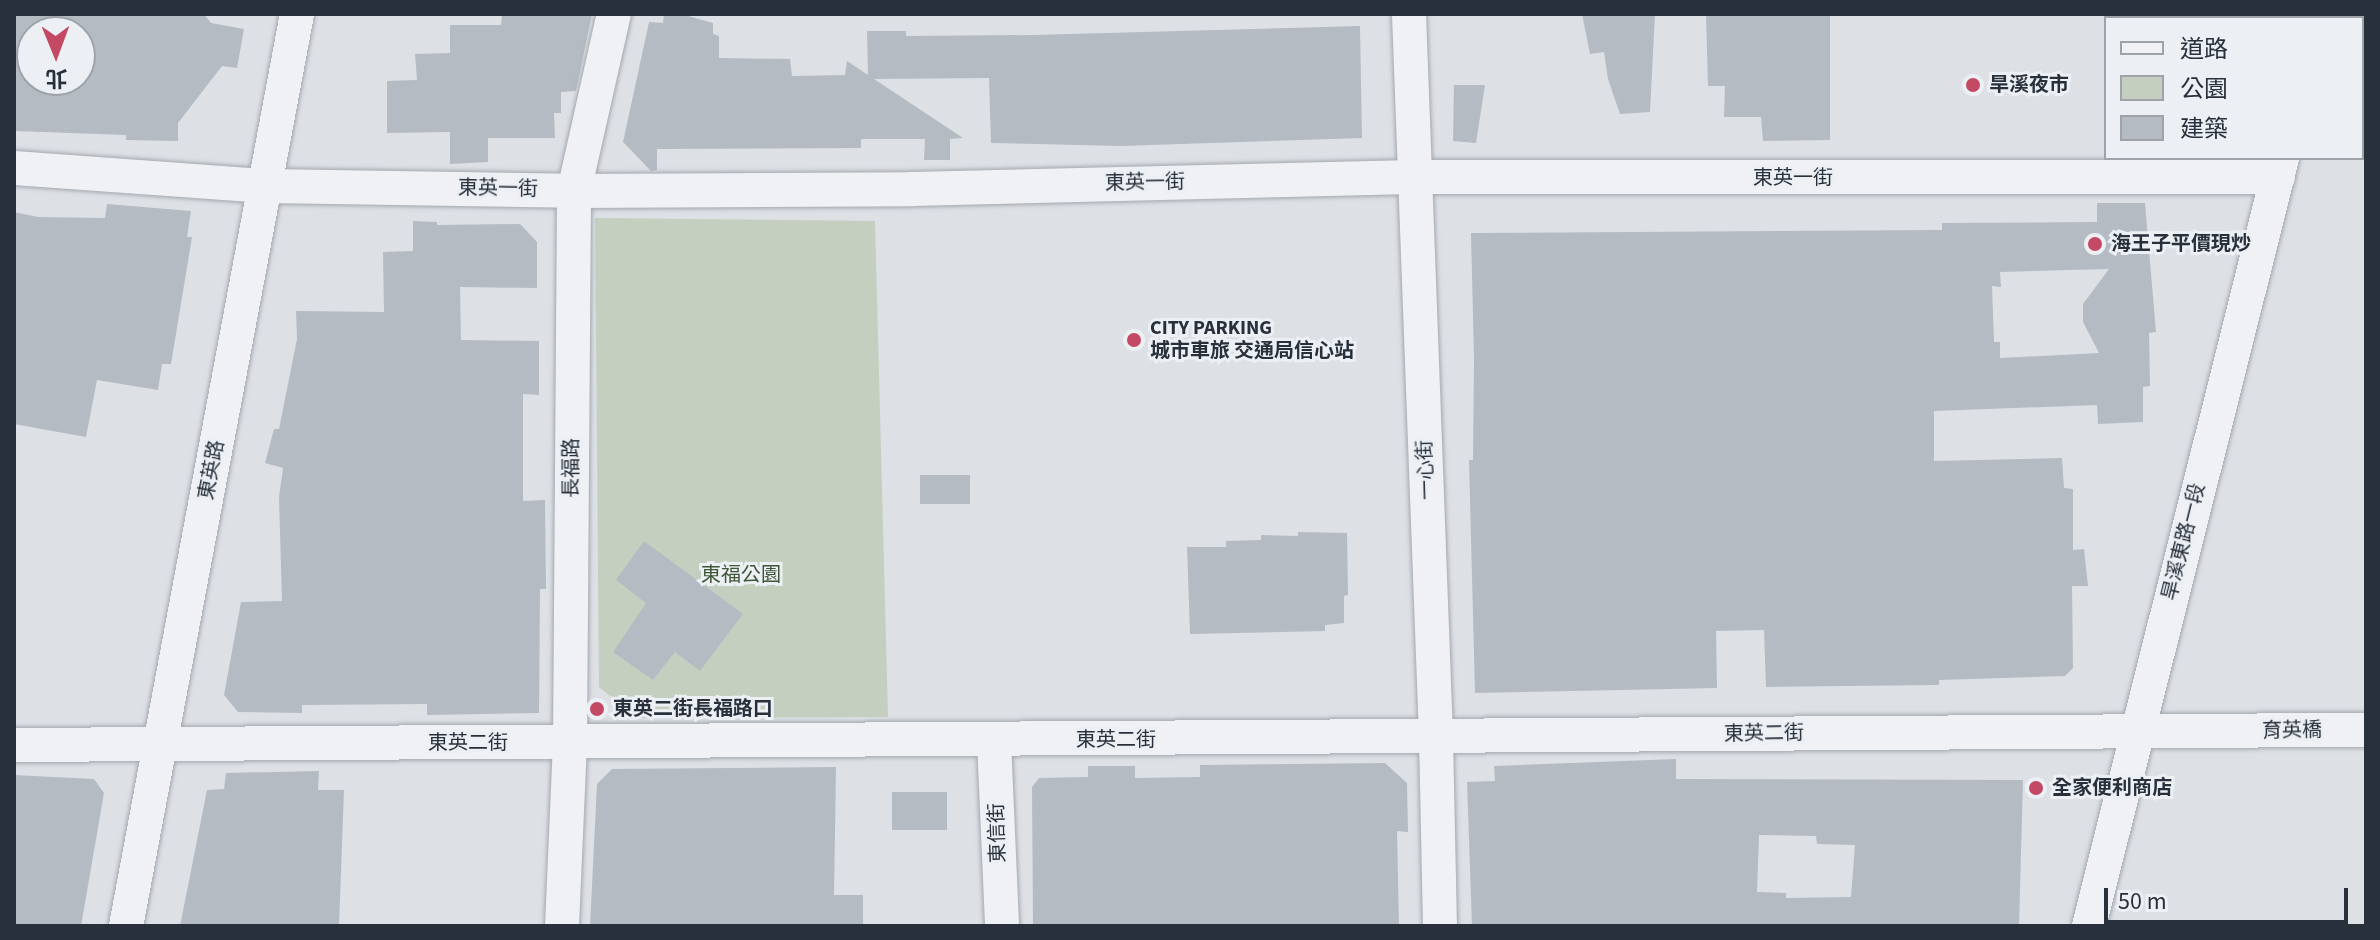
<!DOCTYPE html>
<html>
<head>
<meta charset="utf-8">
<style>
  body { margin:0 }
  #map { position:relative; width:2380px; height:940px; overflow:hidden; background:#dde1e6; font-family:"Source Sans 3","Noto Sans TC",sans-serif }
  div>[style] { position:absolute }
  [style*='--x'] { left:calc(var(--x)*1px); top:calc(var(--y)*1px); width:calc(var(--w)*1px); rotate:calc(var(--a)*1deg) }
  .green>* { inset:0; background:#c4cfbf }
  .building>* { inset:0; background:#b5bbc2; transform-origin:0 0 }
  .roads { filter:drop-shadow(0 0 2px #a3a8af) drop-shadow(0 0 2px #a3a8af) }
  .minor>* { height:34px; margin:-17px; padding:0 17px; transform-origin:17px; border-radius:17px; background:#eff1f4 }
  .dots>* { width:22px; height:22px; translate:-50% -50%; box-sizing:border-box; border:4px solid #ecf0f4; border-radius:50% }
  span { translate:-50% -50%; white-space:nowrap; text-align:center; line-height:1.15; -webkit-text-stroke:6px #ecf0f4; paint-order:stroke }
  .poi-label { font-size:20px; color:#28303b; font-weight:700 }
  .left { translate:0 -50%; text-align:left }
  .street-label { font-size:20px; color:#28303b }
  .park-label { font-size:20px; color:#3e5636 }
  .frame { position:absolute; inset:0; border:16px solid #28303b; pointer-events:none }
  .legend { position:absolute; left:2104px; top:16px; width:260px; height:144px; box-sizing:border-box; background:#ecf0f4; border:2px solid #9ea3aa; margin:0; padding:10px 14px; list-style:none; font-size:24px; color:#28303b }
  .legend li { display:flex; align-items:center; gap:16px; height:40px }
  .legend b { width:40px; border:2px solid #9ea3aa }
  .north { position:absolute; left:16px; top:16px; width:80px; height:80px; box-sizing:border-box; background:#ecf0f4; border:2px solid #9ea3aa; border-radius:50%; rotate:179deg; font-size:22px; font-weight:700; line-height:32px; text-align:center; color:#28303b }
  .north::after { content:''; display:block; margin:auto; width:28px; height:36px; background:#c34964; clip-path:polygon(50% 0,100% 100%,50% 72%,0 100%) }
  .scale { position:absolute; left:2104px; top:888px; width:244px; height:36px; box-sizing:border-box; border:4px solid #28303b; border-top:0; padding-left:10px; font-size:24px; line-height:28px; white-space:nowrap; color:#28303b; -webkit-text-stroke:6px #ecf0f4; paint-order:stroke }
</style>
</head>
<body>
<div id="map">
  <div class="green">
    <div style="clip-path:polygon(595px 218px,875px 221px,888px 717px,637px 718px,599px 687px)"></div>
  </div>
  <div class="building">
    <div style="clip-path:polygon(evenodd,14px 14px,204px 14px,211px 23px,244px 29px,237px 68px,222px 66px,178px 123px,178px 141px,126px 140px,126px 135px,14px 131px,14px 14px,32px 32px,80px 32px,80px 80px,32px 80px,32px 32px)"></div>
    <div style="clip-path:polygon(502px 14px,592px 14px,576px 91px,561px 92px,561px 113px,554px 113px,555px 138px,488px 138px,488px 162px,450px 164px,450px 132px,387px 133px,387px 81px,417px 80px,415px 54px,450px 53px,450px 25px,501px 25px)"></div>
    <div style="clip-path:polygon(664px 14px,681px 14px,713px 23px,713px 34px,719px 36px,719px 58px,790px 59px,792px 76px,845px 75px,847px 61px,868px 75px,867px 31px,906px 31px,906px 36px,1033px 35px,1360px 26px,1362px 138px,1121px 146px,991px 143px,989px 78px,874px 79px,963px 138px,950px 139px,950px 160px,924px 160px,925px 139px,861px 139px,861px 148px,657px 149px,657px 170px,651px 171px,623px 142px,649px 22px,663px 23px)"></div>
    <div style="clip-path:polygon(1582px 14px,1655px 14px,1650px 112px,1620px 114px,1608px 79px,1604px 52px,1590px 54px)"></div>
    <div style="clip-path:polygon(1706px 14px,1830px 14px,1830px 140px,1763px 141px,1761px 117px,1724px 117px,1725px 86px,1708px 86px)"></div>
    <div style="clip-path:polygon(1454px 85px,1485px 85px,1476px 143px,1453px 141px)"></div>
    <div style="clip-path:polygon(evenodd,2097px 203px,2145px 203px,2156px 332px,2149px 333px,2150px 386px,2143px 387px,2143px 422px,2098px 424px,2097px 405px,1934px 411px,1934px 461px,2062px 458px,2064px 488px,2073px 489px,2073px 550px,2084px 549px,2088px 586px,2072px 586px,2073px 668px,2065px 676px,1939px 680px,1939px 685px,1766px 687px,1764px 630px,1716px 631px,1717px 688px,1475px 693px,1469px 460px,1473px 460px,1474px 359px,1471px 233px,1942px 230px,1942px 223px,2097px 222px,2097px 203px,2109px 269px,2083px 304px,2083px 322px,2099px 353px,2000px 358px,2000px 342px,1994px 342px,1992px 286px,2001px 287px,2000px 272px,2109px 269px)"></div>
    <div style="clip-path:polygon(107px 204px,191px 211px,187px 237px,192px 237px,171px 364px,162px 364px,158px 390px,97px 380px,86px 437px,14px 424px,14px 212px,38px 217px,105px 218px)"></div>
    <div style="clip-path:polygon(413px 221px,437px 222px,437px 225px,520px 224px,537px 242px,537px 288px,460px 287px,461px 340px,539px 341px,539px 395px,523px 394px,523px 501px,545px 500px,546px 589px,540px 589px,539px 713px,427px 715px,427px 704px,302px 705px,302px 713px,238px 712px,224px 695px,241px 602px,282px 601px,279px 497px,283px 468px,265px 463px,274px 429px,279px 429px,297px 339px,296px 311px,384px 312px,383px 252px,413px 251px)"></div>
    <div style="left:970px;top:475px;width:29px;height:50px;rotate:90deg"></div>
    <div style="clip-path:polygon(1298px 532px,1347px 533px,1348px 595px,1344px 596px,1344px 623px,1325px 625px,1325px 631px,1190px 634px,1187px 547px,1226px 547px,1226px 541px,1261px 540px,1261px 535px,1298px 536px)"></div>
    <div style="clip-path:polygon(644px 541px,743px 614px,700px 671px,675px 652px,653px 680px,613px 652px,646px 603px,616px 580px)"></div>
    <div style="clip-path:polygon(evenodd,1676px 759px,1676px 779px,2023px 780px,2019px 926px,1472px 926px,1467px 782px,1495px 781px,1494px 766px,1676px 759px,1759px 835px,1816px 836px,1817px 844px,1855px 845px,1851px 897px,1786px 898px,1786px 893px,1757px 892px,1759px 835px)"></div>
    <div style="clip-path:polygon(1385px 763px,1407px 783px,1408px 832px,1397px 831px,1399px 926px,1033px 926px,1032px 787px,1039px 778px,1088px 777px,1088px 766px,1135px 766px,1135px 778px,1200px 777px,1200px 765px)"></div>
    <div style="clip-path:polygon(836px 767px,834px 895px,863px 895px,863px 926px,590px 926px,597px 784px,612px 769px)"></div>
    <div style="clip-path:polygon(319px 771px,318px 790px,344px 790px,339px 926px,180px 926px,207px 790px,224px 789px,226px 773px)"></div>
    <div style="clip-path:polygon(14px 775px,94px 779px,104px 793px,81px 926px,14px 926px)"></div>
    <div style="left:892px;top:792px;width:55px;height:38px"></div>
  </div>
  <div class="roads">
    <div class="minor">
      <div style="--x:1409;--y:14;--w:724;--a:87.86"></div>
      <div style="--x:1436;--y:737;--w:189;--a:88.8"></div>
      <div style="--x:2317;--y:18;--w:4;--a:-76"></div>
      <div style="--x:14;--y:168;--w:253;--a:4.1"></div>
      <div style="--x:266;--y:186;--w:308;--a:0.9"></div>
      <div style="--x:574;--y:191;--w:338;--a:-0.3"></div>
      <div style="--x:912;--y:189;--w:501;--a:-1.37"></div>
      <div style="--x:1413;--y:177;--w:865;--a:0"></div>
      <div style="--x:994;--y:741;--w:185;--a:87.5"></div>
      <div style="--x:14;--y:745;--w:2352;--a:-0.37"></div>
      <div style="--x:126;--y:926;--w:928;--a:-79.38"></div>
      <div style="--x:562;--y:926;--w:184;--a:-87.5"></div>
      <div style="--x:570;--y:742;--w:551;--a:-89.58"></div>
      <div style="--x:574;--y:191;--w:181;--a:-77.3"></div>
      <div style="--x:2089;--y:926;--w:792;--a:-75.89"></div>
    </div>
  </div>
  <div class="dots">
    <div style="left:1973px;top:85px;background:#c34964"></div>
    <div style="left:2095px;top:244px;background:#c34964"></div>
    <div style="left:1134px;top:340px;background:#c34964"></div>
    <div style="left:597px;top:709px;background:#c34964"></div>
    <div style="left:2036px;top:788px;background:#c34964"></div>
  </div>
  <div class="poi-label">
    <span class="left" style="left:1989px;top:85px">旱溪夜市</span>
    <span class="left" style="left:2111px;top:244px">海王子平價現炒</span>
    <span class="left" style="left:1150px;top:340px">CITY PARKING<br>城市車旅 交通局信心站</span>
    <span class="left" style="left:613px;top:709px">東英二街長福路口</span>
    <span class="left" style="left:2052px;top:788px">全家便利商店</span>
  </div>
  <div class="street-label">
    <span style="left:1793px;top:178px">東英一街</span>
    <span style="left:1145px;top:183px;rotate:-1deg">東英一街</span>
    <span style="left:498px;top:189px;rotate:1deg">東英一街</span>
    <span style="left:572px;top:468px;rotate:-90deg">長福路</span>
    <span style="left:212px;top:470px;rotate:-79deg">東英路</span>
    <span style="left:1426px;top:470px;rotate:-92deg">一心街</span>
    <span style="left:2184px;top:542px;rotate:-76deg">旱溪東路一段</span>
    <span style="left:2292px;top:731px;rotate:-1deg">育英橋</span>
    <span style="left:1764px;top:734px;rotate:-1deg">東英二街</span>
    <span style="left:1116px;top:740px">東英二街</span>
    <span style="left:468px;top:743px">東英二街</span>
    <span style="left:998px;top:833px;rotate:-92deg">東信街</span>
  </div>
  <div class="park-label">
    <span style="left:741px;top:575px">東福公園</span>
  </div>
  <div class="frame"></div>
  <ul class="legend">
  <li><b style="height:10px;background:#eff1f4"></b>道路</li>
  <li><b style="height:22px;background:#c4cfbf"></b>公園</li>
  <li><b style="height:22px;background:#b5bbc2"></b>建築</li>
  </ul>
  <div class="north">北</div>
  <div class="scale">50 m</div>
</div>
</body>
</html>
